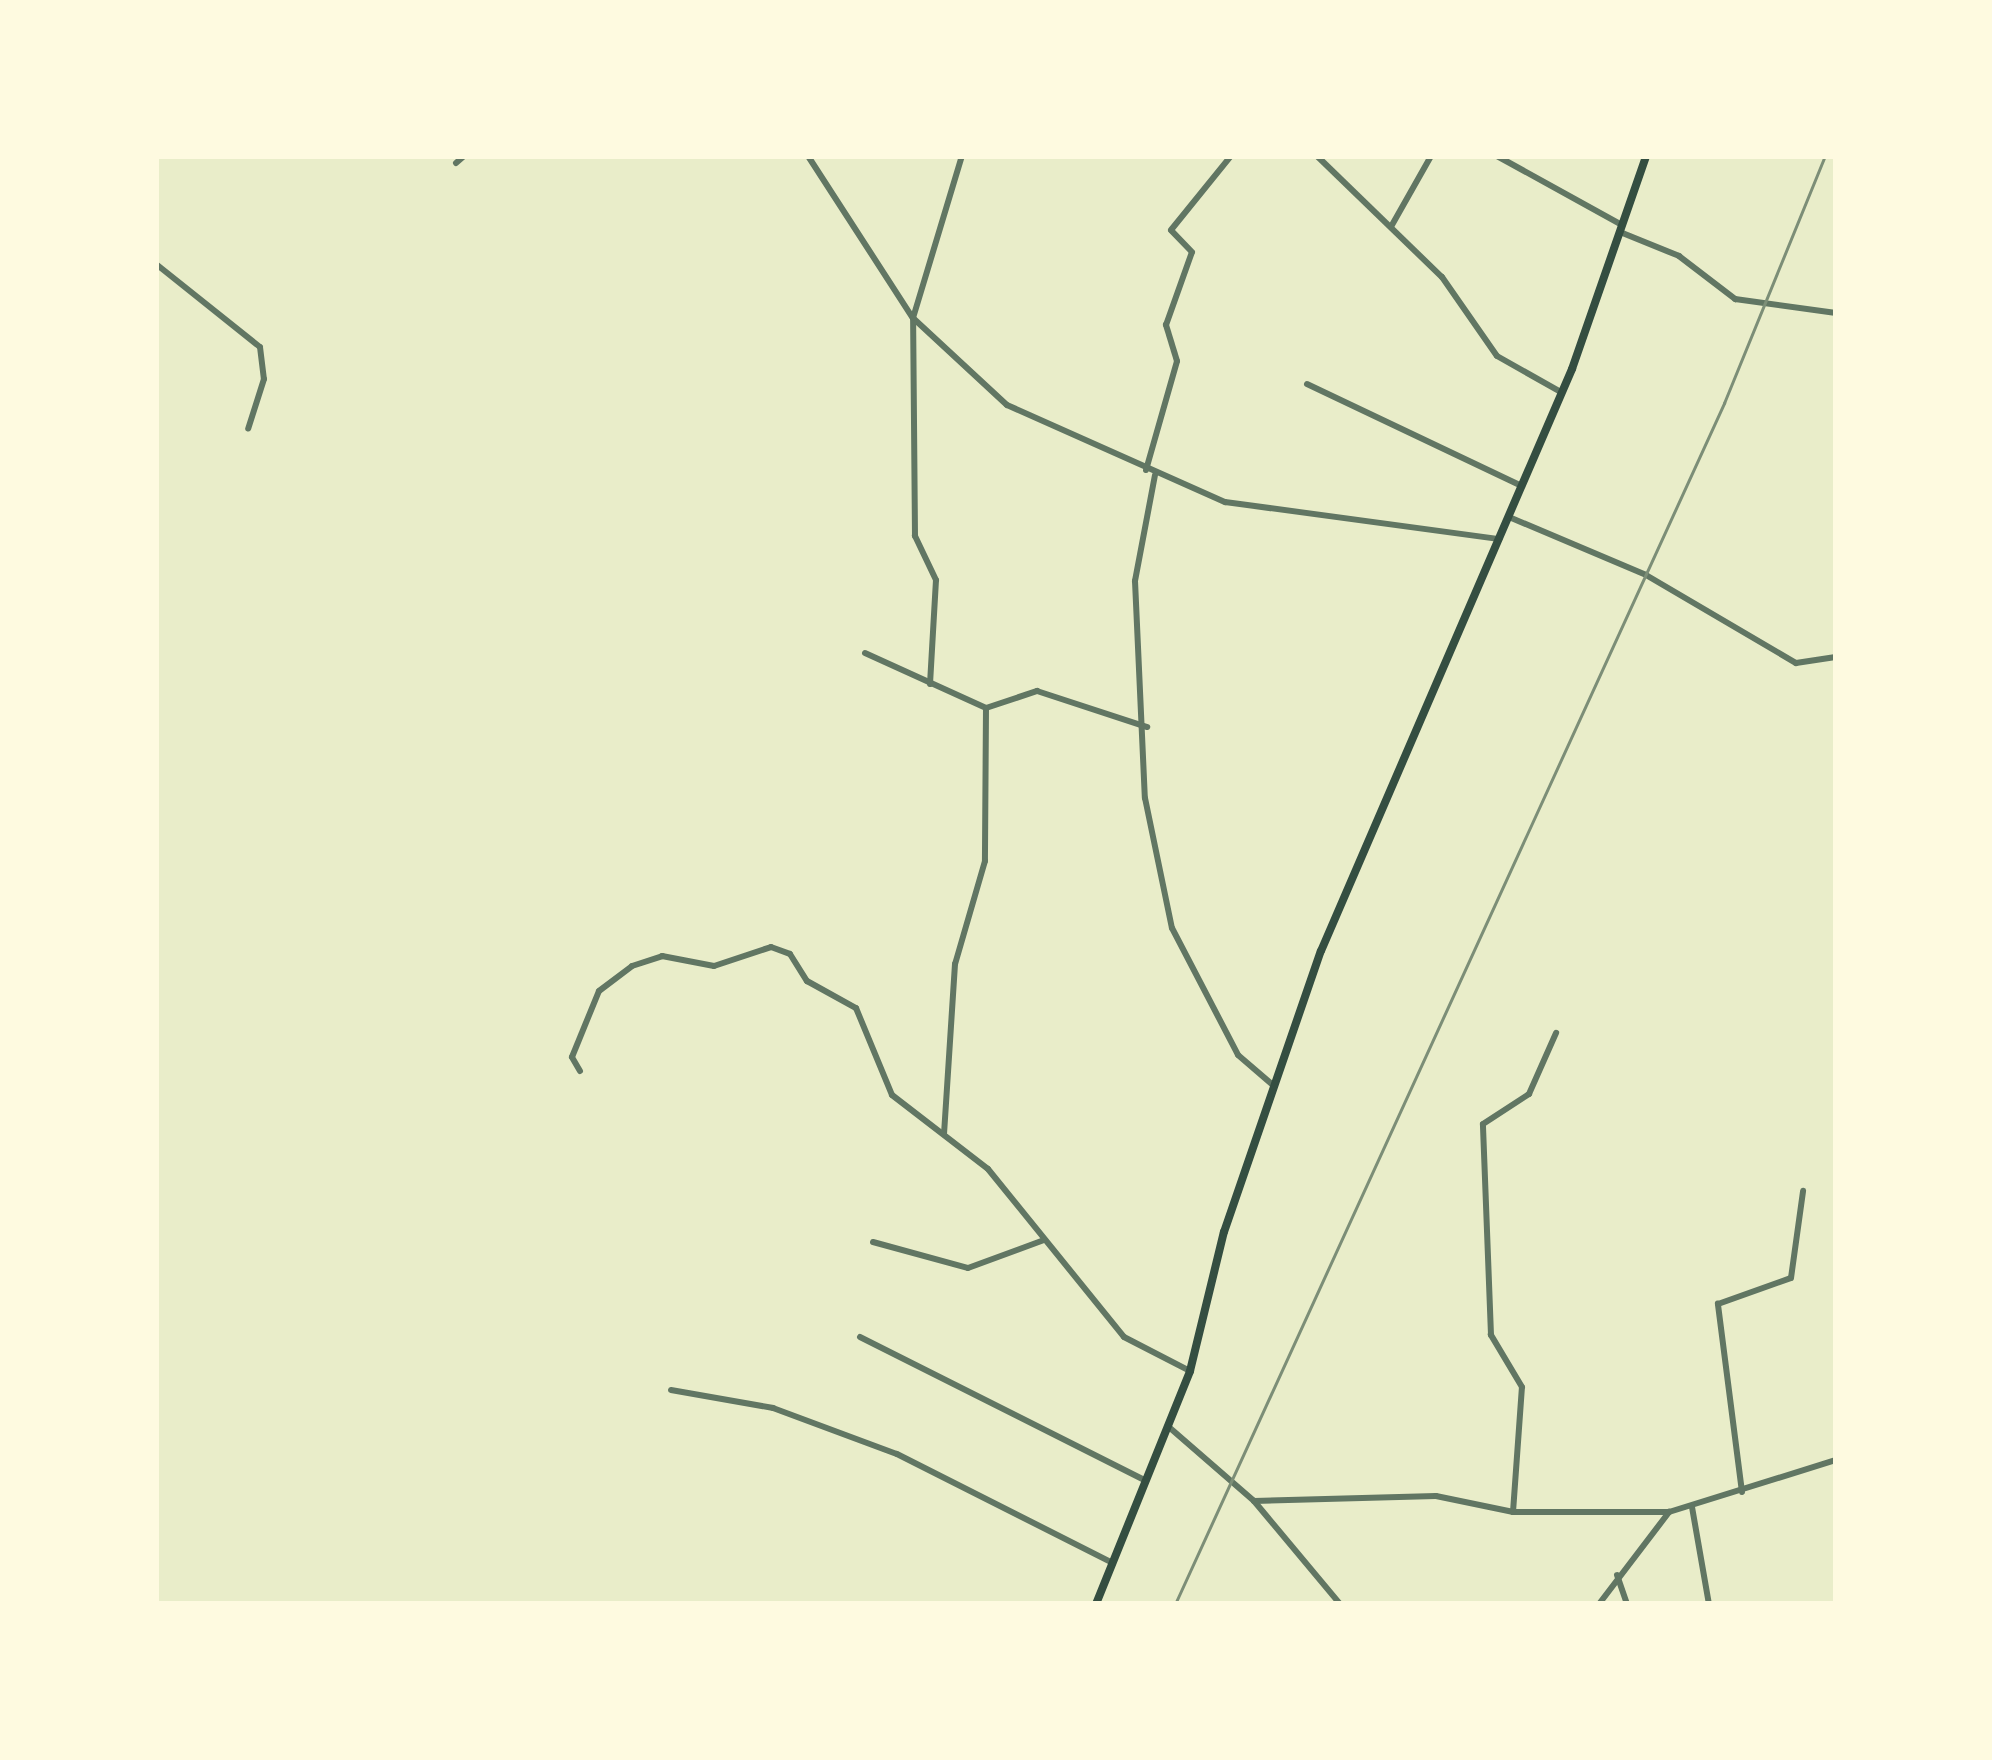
<!DOCTYPE html>
<html>
<head>
<meta charset="utf-8">
<style>
  body { margin:0 }
  #map { position:relative; width:1992px; height:1760px; overflow:hidden; background:#e9edc9; font-family:Figtree,sans-serif }
  div>[style] { position:absolute }
  [style*='--x'] { left:calc(var(--x)*1px); top:calc(var(--y)*1px); width:calc(var(--w)*1px); rotate:calc(var(--a)*1deg) }
  .minor>* { height:6px; margin:-3px; padding:0 3px; transform-origin:3px; border-radius:3px; background:#617663 }
  .secondary>* { height:8px; margin:-4px; padding:0 4px; transform-origin:4px; border-radius:4px; background:#344e41 }
  .rail>* { height:3px; margin:-1.5px; padding:0 1.5px; transform-origin:1.5px; border-radius:1.5px; background:#7c8e77 }
  span { translate:-50% -50%; white-space:nowrap; text-align:center; line-height:1.15; -webkit-text-stroke:10px #fefae0; paint-order:stroke }
  .frame { position:absolute; inset:0; border:159px solid #fefae0; pointer-events:none }
</style>
</head>
<body>
<div id="map">
  <div class="minor">
    <div style="--x:808;--y:156;--w:193;--a:57.1"></div>
    <div style="--x:913;--y:318;--w:128;--a:42.8"></div>
    <div style="--x:1007;--y:405;--w:239;--a:24"></div>
    <div style="--x:1225;--y:502;--w:277;--a:7.7"></div>
    <div style="--x:1317;--y:156;--w:174;--a:44.1"></div>
    <div style="--x:1442;--y:277;--w:96;--a:55.2"></div>
    <div style="--x:1497;--y:356;--w:73;--a:29.4"></div>
    <div style="--x:1497;--y:156;--w:143;--a:28.9"></div>
    <div style="--x:456;--y:163;--w:11;--a:-41"></div>
    <div style="--x:1392;--y:225;--w:79;--a:-60.5"></div>
    <div style="--x:1620;--y:232;--w:64;--a:22.1"></div>
    <div style="--x:1679;--y:256;--w:71;--a:37.5"></div>
    <div style="--x:1735;--y:299;--w:102;--a:7.9"></div>
    <div style="--x:156;--y:264;--w:133;--a:38.6"></div>
    <div style="--x:260;--y:347;--w:32;--a:83"></div>
    <div style="--x:264;--y:379;--w:52;--a:107.7"></div>
    <div style="--x:1307;--y:384;--w:236;--a:25.4"></div>
    <div style="--x:1146;--y:470;--w:113;--a:-74.1"></div>
    <div style="--x:1177;--y:361;--w:38;--a:-107"></div>
    <div style="--x:1166;--y:325;--w:77;--a:-70.4"></div>
    <div style="--x:1192;--y:252;--w:30;--a:-134"></div>
    <div style="--x:1171;--y:230;--w:95;--a:-51"></div>
    <div style="--x:1155;--y:475;--w:108;--a:100.7"></div>
    <div style="--x:1135;--y:581;--w:217;--a:87.4"></div>
    <div style="--x:1145;--y:798;--w:133;--a:78.3"></div>
    <div style="--x:1172;--y:928;--w:143;--a:62.5"></div>
    <div style="--x:1238;--y:1055;--w:48;--a:40.7"></div>
    <div style="--x:1509;--y:517;--w:149;--a:22.9"></div>
    <div style="--x:1646;--y:575;--w:174;--a:30.4"></div>
    <div style="--x:1796;--y:663;--w:40;--a:-8.5"></div>
    <div style="--x:865;--y:653;--w:133;--a:24.4"></div>
    <div style="--x:986;--y:708;--w:153;--a:90.4"></div>
    <div style="--x:985;--y:861;--w:107;--a:106.2"></div>
    <div style="--x:955;--y:964;--w:170;--a:93.7"></div>
    <div style="--x:930;--y:684;--w:104;--a:-86.7"></div>
    <div style="--x:936;--y:580;--w:49;--a:-115.5"></div>
    <div style="--x:915;--y:536;--w:218;--a:-90.5"></div>
    <div style="--x:913;--y:318;--w:169;--a:-73.2"></div>
    <div style="--x:986;--y:708;--w:54;--a:-18.4"></div>
    <div style="--x:1037;--y:691;--w:116;--a:18.1"></div>
    <div style="--x:580;--y:1071;--w:16;--a:-120"></div>
    <div style="--x:572;--y:1057;--w:71;--a:-67.8"></div>
    <div style="--x:599;--y:991;--w:41;--a:-37.1"></div>
    <div style="--x:632;--y:966;--w:32;--a:-18"></div>
    <div style="--x:662;--y:956;--w:53;--a:10.9"></div>
    <div style="--x:714;--y:966;--w:60;--a:-18.4"></div>
    <div style="--x:771;--y:947;--w:20;--a:20"></div>
    <div style="--x:790;--y:954;--w:32;--a:58"></div>
    <div style="--x:807;--y:981;--w:56;--a:28.9"></div>
    <div style="--x:856;--y:1008;--w:94;--a:67.5"></div>
    <div style="--x:892;--y:1095;--w:121;--a:37.6"></div>
    <div style="--x:988;--y:1169;--w:216;--a:51"></div>
    <div style="--x:1124;--y:1337;--w:74;--a:27.3"></div>
    <div style="--x:873;--y:1242;--w:98;--a:15.3"></div>
    <div style="--x:968;--y:1268;--w:81;--a:-20.2"></div>
    <div style="--x:860;--y:1337;--w:320;--a:26.7"></div>
    <div style="--x:671;--y:1390;--w:104;--a:10"></div>
    <div style="--x:773;--y:1408;--w:132;--a:20.4"></div>
    <div style="--x:897;--y:1454;--w:242;--a:26.8"></div>
    <div style="--x:1170;--y:1428;--w:111;--a:41"></div>
    <div style="--x:1254;--y:1501;--w:182;--a:-1.6"></div>
    <div style="--x:1436;--y:1496;--w:79;--a:11.7"></div>
    <div style="--x:1513;--y:1512;--w:156;--a:0"></div>
    <div style="--x:1669;--y:1512;--w:175;--a:-17.3"></div>
    <div style="--x:1742;--y:1492;--w:190;--a:-97.3"></div>
    <div style="--x:1718;--y:1304;--w:77;--a:-19.6"></div>
    <div style="--x:1791;--y:1278;--w:88;--a:-82.1"></div>
    <div style="--x:1254;--y:1501;--w:134;--a:50.1"></div>
    <div style="--x:1692;--y:1507;--w:98;--a:80.1"></div>
    <div style="--x:1513;--y:1512;--w:125;--a:-85.9"></div>
    <div style="--x:1522;--y:1387;--w:61;--a:-120.8"></div>
    <div style="--x:1491;--y:1335;--w:211;--a:-92.2"></div>
    <div style="--x:1483;--y:1124;--w:55;--a:-33.1"></div>
    <div style="--x:1529;--y:1094;--w:67;--a:-66.1"></div>
    <div style="--x:1617;--y:1575;--w:31;--a:71"></div>
    <div style="--x:1599;--y:1604;--w:116;--a:-52.7"></div>
  </div>
  <div class="secondary">
    <div style="--x:1096;--y:1604;--w:251;--a:-68"></div>
    <div style="--x:1190;--y:1371;--w:143;--a:-76.3"></div>
    <div style="--x:1224;--y:1232;--w:297;--a:-71"></div>
    <div style="--x:1321;--y:951;--w:634;--a:-66.67"></div>
    <div style="--x:1572;--y:369;--w:225;--a:-70.8"></div>
  </div>
  <div class="rail">
    <div style="--x:1175;--y:1604;--w:1321;--a:-65.43"></div>
    <div style="--x:1724;--y:403;--w:267;--a:-67.8"></div>
  </div>
  <div class="frame"></div>
</div>
</body>
</html>
